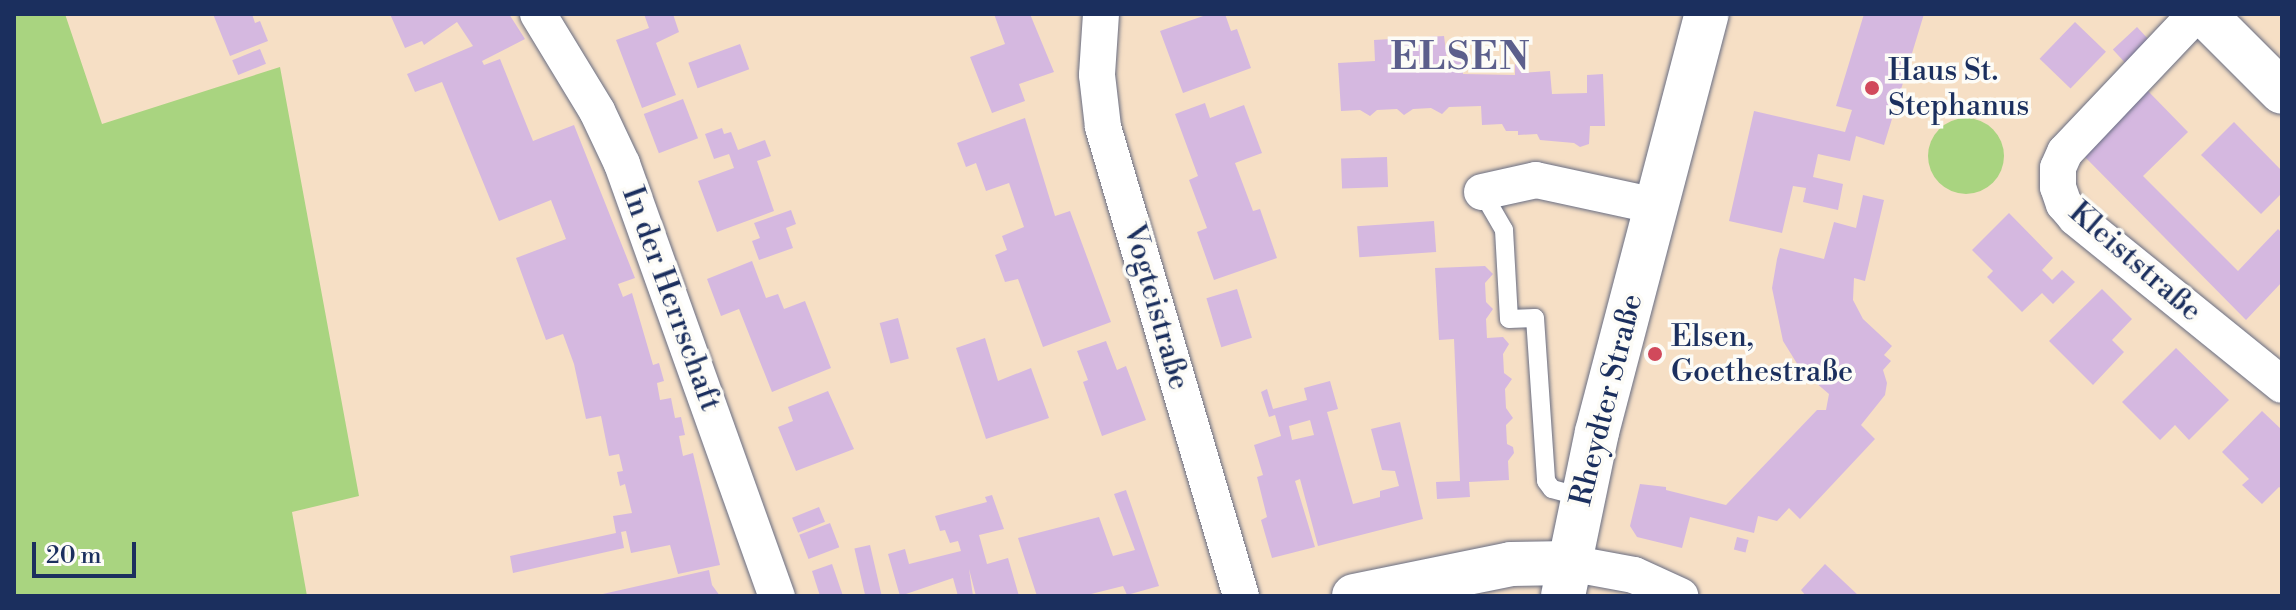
<!DOCTYPE html>
<html>
<head>
<meta charset="utf-8">
<style>
  body { margin:0 }
  #map { position:relative; width:2296px; height:610px; overflow:hidden; background:#f6dfc5; font-family:"Libre Bodoni",serif }
  div>[style] { position:absolute }
  [style*='--x'] { left:calc(var(--x)*1px); top:calc(var(--y)*1px); width:calc(var(--w)*1px); rotate:calc(var(--a)*1deg) }
  .green>* { inset:0; background:#a9d480 }
  .round { border-radius:50% }
  .building>* { inset:0; background:#d5b8e0; transform-origin:0 0 }
  .roads { filter:drop-shadow(0 0 2px #686d82) drop-shadow(0 0 2px #686d82) }
  .service>* { height:18px; margin:-9px; padding:0 9px; transform-origin:9px; border-radius:9px; background:#fff }
  .minor>* { height:36px; margin:-18px; padding:0 18px; transform-origin:18px; border-radius:18px; background:#fff }
  .tertiary>* { height:44px; margin:-22px; padding:0 22px; transform-origin:22px; border-radius:22px; background:#fff }
  .secondary>* { height:44px; margin:-22px; padding:0 22px; transform-origin:22px; border-radius:22px; background:#fff }
  .dots>* { width:22px; height:22px; translate:-50% -50%; box-sizing:border-box; border:4px solid #fdfcf7; border-radius:50% }
  span { translate:-50% -50%; white-space:nowrap; text-align:center; line-height:1.15; -webkit-text-stroke:7px #fdfcf7; paint-order:stroke }
  .poi-label { font-size:30px; color:#1b2f5e }
  .left { translate:0 -50%; text-align:left }
  .street-label { font-size:30px; color:#1b2f5e }
  .district-label { font-size:38px; color:#5c5f8c; font-weight:700; letter-spacing:2px }
  .frame { position:absolute; inset:0; border:16px solid #1b2f5e; pointer-events:none }
  .scale { position:absolute; left:32px; top:542px; width:104px; height:36px; box-sizing:border-box; border:4px solid #1b2f5e; border-top:0; padding-left:10px; font-size:24px; line-height:28px; white-space:nowrap; color:#1b2f5e; -webkit-text-stroke:6px #fdfcf7; paint-order:stroke }
</style>
</head>
<body>
<div id="map">
  <div class="green">
    <div style="clip-path:polygon(14px 14px,65px 14px,102px 124px,280px 67px,359px 496px,292px 512px,307px 596px,14px 596px)"></div>
    <div class="round" style="left:1928px;top:118px;width:76px;height:76px"></div>
  </div>
  <div class="building">
    <div style="clip-path:polygon(213px 14px,252px 14px,255px 23px,260px 21px,268px 41px,230px 56px)"></div>
    <div style="clip-path:polygon(390px 14px,509px 14px,525px 39px,482px 61px,484px 65px,500px 59px,533px 141px,574px 125px,635px 278px,618px 284px,623px 297px,632px 293px,653px 365px,659px 363px,664px 381px,657px 383px,660px 400px,671px 398px,675px 418px,681px 417px,685px 435px,679px 436px,683px 456px,693px 453px,720px 565px,678px 574px,670px 545px,631px 553px,626px 531px,621px 532px,624px 548px,513px 573px,510px 556px,616px 533px,613px 516px,632px 513px,625px 484px,620px 486px,617px 472px,623px 471px,619px 454px,609px 456px,601px 416px,586px 419px,574px 364px,563px 334px,546px 340px,516px 258px,566px 239px,551px 200px,499px 221px,442px 82px,415px 92px,407px 74px,473px 46px,457px 22px,424px 45px,422px 41px,405px 48px)"></div>
    <div style="clip-path:polygon(644px 14px,673px 14px,679px 32px,656px 43px,676px 95px,642px 108px,616px 40px,649px 28px)"></div>
    <div style="clip-path:polygon(994px 14px,1030px 14px,1054px 72px,1019px 84px,1025px 101px,992px 113px,970px 57px,1005px 44px)"></div>
    <div style="clip-path:polygon(1209px 14px,1225px 14px,1231px 31px,1237px 29px,1251px 68px,1183px 93px,1160px 31px)"></div>
    <div style="clip-path:polygon(1864px 14px,1924px 14px,1884px 145px,1856px 136px,1850px 161px,1818px 154px,1813px 177px,1843px 184px,1838px 210px,1803px 202px,1806px 188px,1793px 186px,1782px 233px,1729px 221px,1754px 111px,1845px 132px,1852px 110px,1836px 106px)"></div>
    <div style="left:2075px;top:22px;width:43px;height:51px;rotate:44deg"></div>
    <div style="left:2137px;top:27px;width:18px;height:33px;rotate:47deg"></div>
    <div style="clip-path:polygon(1444px 36px,1447px 59px,1463px 58px,1463px 74px,1515px 75px,1515px 64px,1521px 63px,1522px 73px,1550px 71px,1552px 94px,1587px 93px,1587px 75px,1603px 74px,1605px 126px,1590px 126px,1589px 144px,1580px 147px,1574px 143px,1540px 140px,1537px 134px,1518px 135px,1518px 131px,1506px 131px,1502px 124px,1482px 125px,1481px 106px,1449px 107px,1442px 114px,1431px 108px,1413px 109px,1404px 115px,1397px 109px,1377px 110px,1370px 116px,1360px 110px,1341px 111px,1338px 63px,1375px 61px,1374px 40px)"></div>
    <div style="left:740px;top:44px;width:27px;height:55px;rotate:70deg"></div>
    <div style="left:260px;top:49px;width:16px;height:30px;rotate:68deg"></div>
    <div style="clip-path:polygon(2146px 89px,2188px 132px,2143px 176px,2238px 271px,2278px 229px,2282px 233px,2282px 282px,2246px 320px,2081px 153px)"></div>
    <div style="left:683px;top:99px;width:42px;height:42px;rotate:69deg"></div>
    <div style="clip-path:polygon(1205px 103px,1210px 118px,1244px 105px,1262px 153px,1235px 163px,1253px 211px,1260px 209px,1277px 258px,1214px 280px,1197px 232px,1207px 228px,1189px 180px,1198px 176px,1175px 114px)"></div>
    <div style="clip-path:polygon(1025px 118px,1055px 216px,1070px 211px,1111px 322px,1043px 347px,1018px 279px,1005px 282px,995px 255px,1007px 250px,1002px 236px,1024px 227px,1009px 183px,986px 191px,976px 163px,966px 167px,957px 143px)"></div>
    <div style="clip-path:polygon(2234px 122px,2282px 171px,2282px 193px,2261px 214px,2201px 155px)"></div>
    <div style="clip-path:polygon(722px 128px,724px 134px,731px 132px,738px 150px,765px 140px,771px 156px,757px 161px,774px 211px,717px 232px,698px 181px,734px 168px,729px 154px,714px 159px,705px 134px)"></div>
    <div style="left:1387px;top:157px;width:30px;height:46px;rotate:88deg"></div>
    <div style="clip-path:polygon(1863px 195px,1884px 200px,1865px 281px,1854px 278px,1853px 300px,1863px 319px,1892px 346px,1884px 355px,1891px 361px,1883px 370px,1887px 383px,1885px 395px,1861px 425px,1875px 439px,1800px 519px,1789px 508px,1777px 521px,1758px 516px,1754px 533px,1690px 517px,1682px 548px,1637px 537px,1630px 526px,1640px 484px,1666px 487px,1666px 490px,1726px 505px,1817px 410px,1826px 410px,1829px 394px,1801px 370px,1783px 341px,1772px 288px,1777px 259px,1780px 248px,1824px 259px,1834px 222px,1856px 228px)"></div>
    <div style="clip-path:polygon(791px 210px,796px 224px,786px 228px,793px 248px,759px 260px,752px 241px,760px 238px,754px 223px)"></div>
    <div style="clip-path:polygon(2009px 213px,2053px 258px,2042px 270px,2052px 280px,2062px 270px,2075px 282px,2053px 304px,2042px 293px,2022px 312px,1987px 277px,1993px 271px,1972px 250px)"></div>
    <div style="left:1434px;top:221px;width:31px;height:77px;rotate:86deg"></div>
    <div style="clip-path:polygon(752px 261px,766px 298px,778px 294px,784px 309px,805px 301px,831px 368px,772px 392px,739px 309px,721px 316px,707px 279px)"></div>
    <div style="clip-path:polygon(1485px 266px,1493px 274px,1485px 283px,1486px 302px,1493px 309px,1486px 319px,1487px 338px,1503px 337px,1509px 344px,1503px 354px,1504px 373px,1512px 379px,1505px 389px,1506px 408px,1513px 418px,1506px 425px,1507px 444px,1513px 447px,1514px 453px,1508px 461px,1509px 480px,1469px 482px,1470px 497px,1437px 499px,1436px 482px,1460px 481px,1454px 339px,1439px 340px,1435px 268px)"></div>
    <div style="left:1237px;top:289px;width:51px;height:32px;rotate:73deg"></div>
    <div style="clip-path:polygon(2102px 289px,2132px 319px,2112px 340px,2124px 352px,2093px 385px,2049px 341px)"></div>
    <div style="left:898px;top:318px;width:42px;height:19px;rotate:75deg"></div>
    <div style="clip-path:polygon(985px 338px,998px 381px,1031px 368px,1049px 418px,986px 439px,956px 348px)"></div>
    <div style="clip-path:polygon(1106px 341px,1117px 370px,1126px 366px,1146px 420px,1102px 436px,1083px 382px,1088px 380px,1077px 351px)"></div>
    <div style="clip-path:polygon(2176px 348px,2229px 400px,2189px 440px,2175px 425px,2160px 440px,2122px 402px)"></div>
    <div style="clip-path:polygon(evenodd,1330px 381px,1338px 409px,1327px 412px,1353px 504px,1380px 497px,1380px 491px,1399px 486px,1395px 471px,1382px 470px,1371px 429px,1400px 422px,1423px 519px,1318px 546px,1300px 479px,1295px 481px,1315px 547px,1272px 558px,1261px 520px,1267px 517px,1257px 477px,1263px 475px,1254px 445px,1281px 436px,1275px 415px,1269px 417px,1261px 392px,1267px 389px,1273px 409px,1307px 400px,1304px 388px,1330px 381px,1310px 420px,1314px 435px,1292px 440px,1289px 426px,1310px 420px)"></div>
    <div style="clip-path:polygon(828px 391px,854px 449px,796px 471px,778px 427px,793px 421px,788px 407px)"></div>
    <div style="clip-path:polygon(2262px 411px,2282px 430px,2282px 489px,2279px 487px,2262px 504px,2242px 485px,2249px 479px,2222px 452px)"></div>
    <div style="clip-path:polygon(1126px 490px,1159px 586px,1127px 595px,1123px 586px,1083px 596px,1037px 596px,1018px 538px,1099px 517px,1113px 556px,1135px 550px,1114px 494px)"></div>
    <div style="clip-path:polygon(992px 495px,1004px 529px,979px 535px,987px 564px,1008px 558px,1019px 596px,976px 596px,969px 569px,973px 596px,958px 596px,953px 578px,900px 596px,888px 554px,905px 549px,909px 564px,961px 551px,958px 541px,950px 543px,945px 530px,940px 531px,935px 516px,987px 502px,985px 497px)"></div>
    <div style="left:819px;top:507px;width:16px;height:29px;rotate:68deg"></div>
    <div style="left:830px;top:523px;width:26px;height:33px;rotate:69deg"></div>
    <div style="left:1737px;top:537px;width:12px;height:13px;rotate:14deg"></div>
    <div style="left:870px;top:545px;width:52px;height:16px;rotate:77deg"></div>
    <div style="clip-path:polygon(832px 564px,843px 596px,820px 596px,812px 571px)"></div>
    <div style="clip-path:polygon(1825px 564px,1859px 596px,1806px 596px,1801px 590px)"></div>
    <div style="clip-path:polygon(709px 570px,712px 585px,720px 596px,594px 596px)"></div>
  </div>
  <div class="roads">
    <div class="service">
      <div style="--x:1482;--y:192;--w:44;--a:59.9"></div>
      <div style="--x:1504;--y:230;--w:89;--a:86.8"></div>
      <div style="--x:1509;--y:319;--w:26;--a:-2"></div>
      <div style="--x:1535;--y:318;--w:163;--a:86.1"></div>
      <div style="--x:1546;--y:481;--w:10;--a:53"></div>
      <div style="--x:1552;--y:489;--w:31;--a:15"></div>
    </div>
    <div class="minor">
      <div style="--x:538;--y:14;--w:114;--a:58.7"></div>
      <div style="--x:597;--y:111;--w:59;--a:64.7"></div>
      <div style="--x:622;--y:164;--w:459;--a:70.3"></div>
      <div style="--x:1101;--y:14;--w:61;--a:93.8"></div>
      <div style="--x:1097;--y:75;--w:52;--a:83.4"></div>
      <div style="--x:1103;--y:127;--w:489;--a:73.6"></div>
      <div style="--x:2196;--y:14;--w:190;--a:133.5"></div>
      <div style="--x:2065;--y:152;--w:17;--a:114"></div>
      <div style="--x:2058;--y:168;--w:19;--a:90"></div>
      <div style="--x:2058;--y:187;--w:18;--a:71"></div>
      <div style="--x:2064;--y:204;--w:18;--a:49"></div>
      <div style="--x:2076;--y:218;--w:265;--a:39"></div>
      <div style="--x:1482;--y:192;--w:55;--a:-12.5"></div>
      <div style="--x:1536;--y:180;--w:123;--a:12.2"></div>
      <div style="--x:1569;--y:563;--w:66;--a:10.5"></div>
      <div style="--x:1634;--y:575;--w:51;--a:24.5"></div>
    </div>
    <div class="tertiary">
      <div style="--x:2204;--y:14;--w:110;--a:45"></div>
      <div style="--x:1354;--y:596;--w:160;--a:-11.5"></div>
      <div style="--x:1511;--y:564;--w:58;--a:-1"></div>
    </div>
    <div class="secondary">
      <div style="--x:1563;--y:596;--w:167;--a:-78.3"></div>
      <div style="--x:1597;--y:432;--w:432;--a:-75.3"></div>
    </div>
  </div>
  <div class="dots">
    <div style="left:1872px;top:88px;background:#d1495b"></div>
    <div style="left:1655px;top:354px;background:#d1495b"></div>
  </div>
  <div class="poi-label">
    <span class="left" style="left:1888px;top:88px">Haus St.<br>Stephanus</span>
    <span class="left" style="left:1671px;top:354px">Elsen,<br>Goethestraße</span>
  </div>
  <div class="street-label">
    <span style="left:2135px;top:262px;rotate:41deg">Kleiststraße</span>
    <span style="left:671px;top:299px;rotate:70deg">In der Herrschaft</span>
    <span style="left:1156px;top:307px;rotate:74deg">Vogteistraße</span>
    <span style="left:1607px;top:400px;rotate:-76deg">Rheydter Straße</span>
  </div>
  <div class="district-label">
    <span style="left:1461px;top:58px">ELSEN</span>
  </div>
  <div class="frame"></div>
  <div class="scale">20 m</div>
</div>
</body>
</html>
